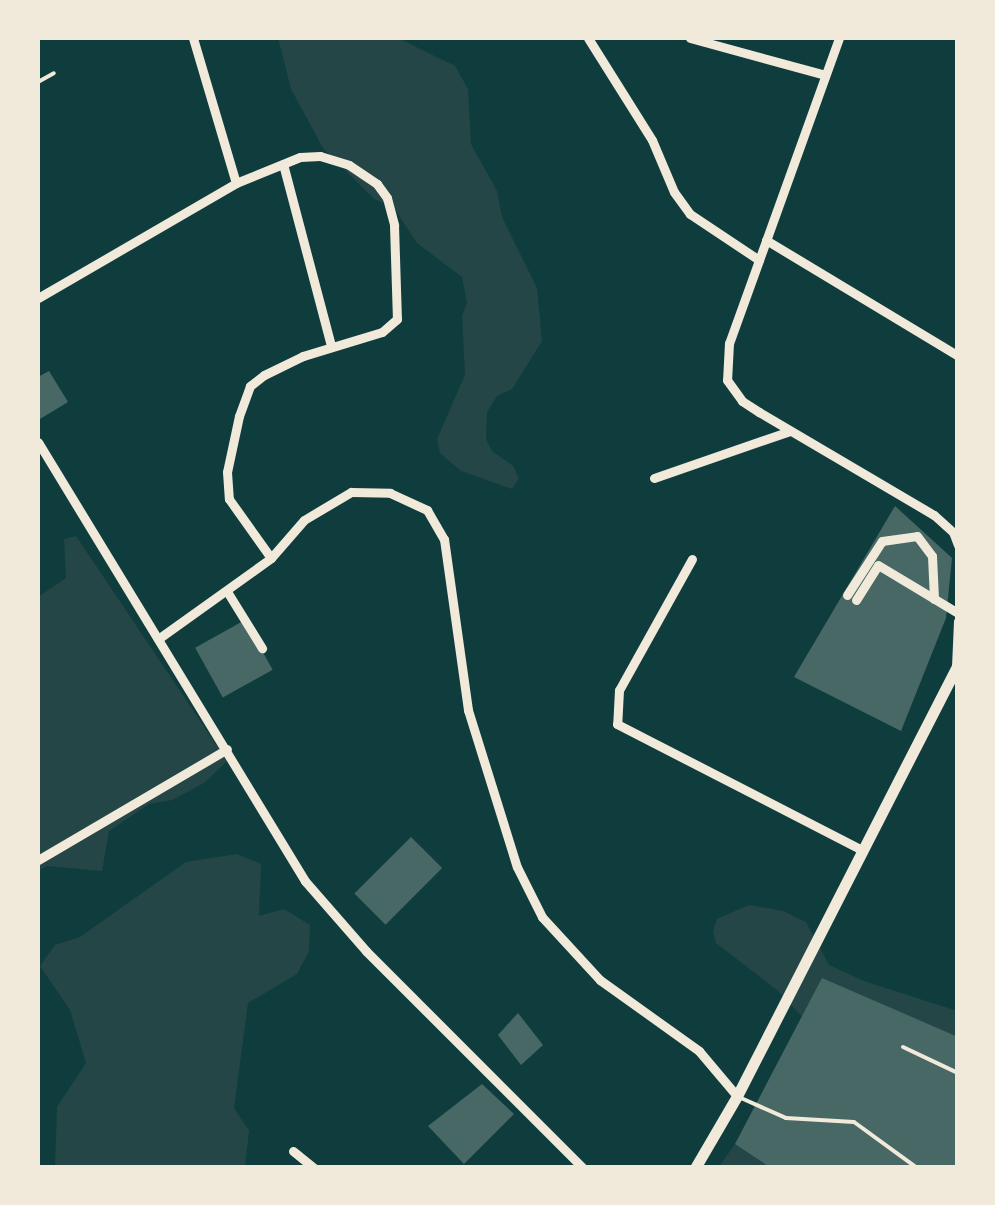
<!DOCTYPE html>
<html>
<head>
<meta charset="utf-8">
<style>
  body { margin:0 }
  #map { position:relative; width:995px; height:1205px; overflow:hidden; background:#0f3d3e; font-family:Commissioner,sans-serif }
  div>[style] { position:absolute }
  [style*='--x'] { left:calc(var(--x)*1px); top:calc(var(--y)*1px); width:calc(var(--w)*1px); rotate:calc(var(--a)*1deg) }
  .green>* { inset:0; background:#244646 }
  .building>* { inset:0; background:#486865; transform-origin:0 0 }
  .service>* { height:4px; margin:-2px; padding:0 2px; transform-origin:2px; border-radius:2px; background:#f1e9da }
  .minor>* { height:9px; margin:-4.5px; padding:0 4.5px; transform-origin:4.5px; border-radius:4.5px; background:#f1e9da }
  .tertiary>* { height:11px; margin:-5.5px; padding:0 5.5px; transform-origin:5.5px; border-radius:5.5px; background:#f1e9da }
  span { translate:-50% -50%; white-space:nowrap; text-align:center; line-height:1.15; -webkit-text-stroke:9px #f1e9da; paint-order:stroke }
  .frame { position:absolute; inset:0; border:40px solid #f1e9da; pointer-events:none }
</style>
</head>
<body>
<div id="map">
  <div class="green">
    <div style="clip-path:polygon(278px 38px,398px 38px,455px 66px,468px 89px,471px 144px,497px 191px,502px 217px,537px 288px,542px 341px,512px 389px,497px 396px,487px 412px,486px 439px,492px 451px,513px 466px,519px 478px,512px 489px,461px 471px,440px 453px,437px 439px,465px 375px,462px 316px,467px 303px,462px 277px,417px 243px,394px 208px,374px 199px,323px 148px,291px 89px)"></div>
    <div style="clip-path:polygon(76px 536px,227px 761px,204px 783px,172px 800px,149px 804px,109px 831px,102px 871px,47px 866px,38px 871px,38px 597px,66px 578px,64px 539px)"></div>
    <div style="clip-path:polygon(237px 854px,261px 864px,259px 916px,284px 909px,310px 925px,309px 951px,297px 974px,248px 1003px,234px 1108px,249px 1131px,245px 1167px,55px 1167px,57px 1107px,86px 1063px,70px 1010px,40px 966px,55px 945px,80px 937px,186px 862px)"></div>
    <div style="clip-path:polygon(749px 905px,783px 911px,806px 922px,829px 965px,864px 981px,957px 1011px,957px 1085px,813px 1028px,777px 990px,716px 943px,713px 931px,717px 919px)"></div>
    <div style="clip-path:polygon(735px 1144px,825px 1167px,718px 1168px)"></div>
  </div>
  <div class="building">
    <div style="clip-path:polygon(49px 371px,68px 402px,40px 419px,38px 377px)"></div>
    <div style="clip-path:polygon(895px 506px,952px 558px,946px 618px,901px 731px,794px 677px)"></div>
    <div style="left:245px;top:620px;width:57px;height:57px;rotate:61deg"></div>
    <div style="left:411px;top:837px;width:44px;height:80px;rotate:45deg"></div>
    <div style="clip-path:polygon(822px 978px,958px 1037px,958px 1168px,771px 1168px,735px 1144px)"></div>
    <div style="clip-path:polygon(518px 1013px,543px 1045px,521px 1065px,498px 1035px)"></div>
    <div style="clip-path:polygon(482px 1084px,514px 1114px,464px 1164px,428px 1126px)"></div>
  </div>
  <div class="service">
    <div style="--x:38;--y:82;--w:18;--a:-29"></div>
    <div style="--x:903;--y:1047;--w:61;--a:25.3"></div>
    <div style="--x:741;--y:1098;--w:49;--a:24"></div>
    <div style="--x:786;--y:1118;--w:68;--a:3.4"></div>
    <div style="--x:854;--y:1122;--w:78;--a:36.1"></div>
  </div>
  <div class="minor">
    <div style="--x:193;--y:38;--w:151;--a:73.5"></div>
    <div style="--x:588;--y:38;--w:120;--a:57.9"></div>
    <div style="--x:652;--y:140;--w:56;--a:67.1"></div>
    <div style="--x:674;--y:192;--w:27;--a:54"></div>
    <div style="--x:690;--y:214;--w:83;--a:33.7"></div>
    <div style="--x:690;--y:38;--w:140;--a:15.3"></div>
    <div style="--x:839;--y:38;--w:324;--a:109.8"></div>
    <div style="--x:729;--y:343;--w:37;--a:93"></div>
    <div style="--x:727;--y:380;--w:26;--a:54"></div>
    <div style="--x:742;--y:401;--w:20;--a:33"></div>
    <div style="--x:759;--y:412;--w:203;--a:30.5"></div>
    <div style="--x:934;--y:515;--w:25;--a:42"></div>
    <div style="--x:953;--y:532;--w:14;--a:69"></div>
    <div style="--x:283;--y:164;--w:188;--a:75.2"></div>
    <div style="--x:766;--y:240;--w:224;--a:31.1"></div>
    <div style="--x:38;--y:298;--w:229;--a:-30.1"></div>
    <div style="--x:236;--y:183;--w:69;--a:-22.1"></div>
    <div style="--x:300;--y:157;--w:20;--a:-3"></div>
    <div style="--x:320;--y:156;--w:30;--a:17"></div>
    <div style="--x:349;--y:165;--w:34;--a:34"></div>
    <div style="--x:377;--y:184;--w:17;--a:54"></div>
    <div style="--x:387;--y:198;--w:28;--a:75"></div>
    <div style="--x:394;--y:225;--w:94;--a:88.2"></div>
    <div style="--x:397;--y:319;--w:20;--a:139"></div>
    <div style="--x:382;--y:332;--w:83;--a:163.1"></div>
    <div style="--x:303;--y:356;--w:43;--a:154"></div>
    <div style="--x:264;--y:375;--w:18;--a:142"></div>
    <div style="--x:250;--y:386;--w:32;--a:110"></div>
    <div style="--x:239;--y:416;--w:57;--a:102.1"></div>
    <div style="--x:227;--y:472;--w:27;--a:86"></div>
    <div style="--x:229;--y:499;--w:72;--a:54.6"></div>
    <div style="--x:38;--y:442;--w:514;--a:58.69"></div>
    <div style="--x:305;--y:881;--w:93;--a:48.9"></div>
    <div style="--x:366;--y:951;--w:307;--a:45"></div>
    <div style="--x:654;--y:478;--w:144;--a:-19.1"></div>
    <div style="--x:692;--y:559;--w:150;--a:119.1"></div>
    <div style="--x:619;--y:690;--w:34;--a:93"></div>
    <div style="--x:617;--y:724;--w:276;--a:27.2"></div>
    <div style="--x:228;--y:593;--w:65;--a:58.3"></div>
    <div style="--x:847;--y:595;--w:64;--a:-57.1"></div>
    <div style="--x:882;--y:541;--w:35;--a:-8"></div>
    <div style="--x:917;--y:536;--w:25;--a:53"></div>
    <div style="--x:932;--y:556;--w:43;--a:87.3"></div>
    <div style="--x:856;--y:600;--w:41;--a:-57.8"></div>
    <div style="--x:878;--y:565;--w:93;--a:31"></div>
    <div style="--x:158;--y:639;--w:139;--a:-35.6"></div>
    <div style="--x:271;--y:558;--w:50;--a:-49"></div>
    <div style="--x:304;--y:520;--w:55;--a:-30.8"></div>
    <div style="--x:351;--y:492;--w:39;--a:1"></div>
    <div style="--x:390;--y:493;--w:41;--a:24.7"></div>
    <div style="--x:427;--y:510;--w:34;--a:60"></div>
    <div style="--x:444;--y:539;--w:173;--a:82"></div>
    <div style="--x:468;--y:710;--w:164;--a:72.7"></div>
    <div style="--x:517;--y:867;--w:56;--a:63.4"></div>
    <div style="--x:542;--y:917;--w:86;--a:47.4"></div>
    <div style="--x:600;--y:980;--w:122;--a:35.6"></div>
    <div style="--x:699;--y:1051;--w:59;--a:49.8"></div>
    <div style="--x:956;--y:667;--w:46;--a:-87.5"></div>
    <div style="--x:38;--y:860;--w:219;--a:-30.4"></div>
    <div style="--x:293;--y:1151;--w:27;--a:39"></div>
  </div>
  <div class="tertiary">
    <div style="--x:695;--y:1168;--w:83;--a:-59.7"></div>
    <div style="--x:737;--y:1096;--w:484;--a:-62.9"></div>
  </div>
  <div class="frame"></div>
</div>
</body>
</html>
